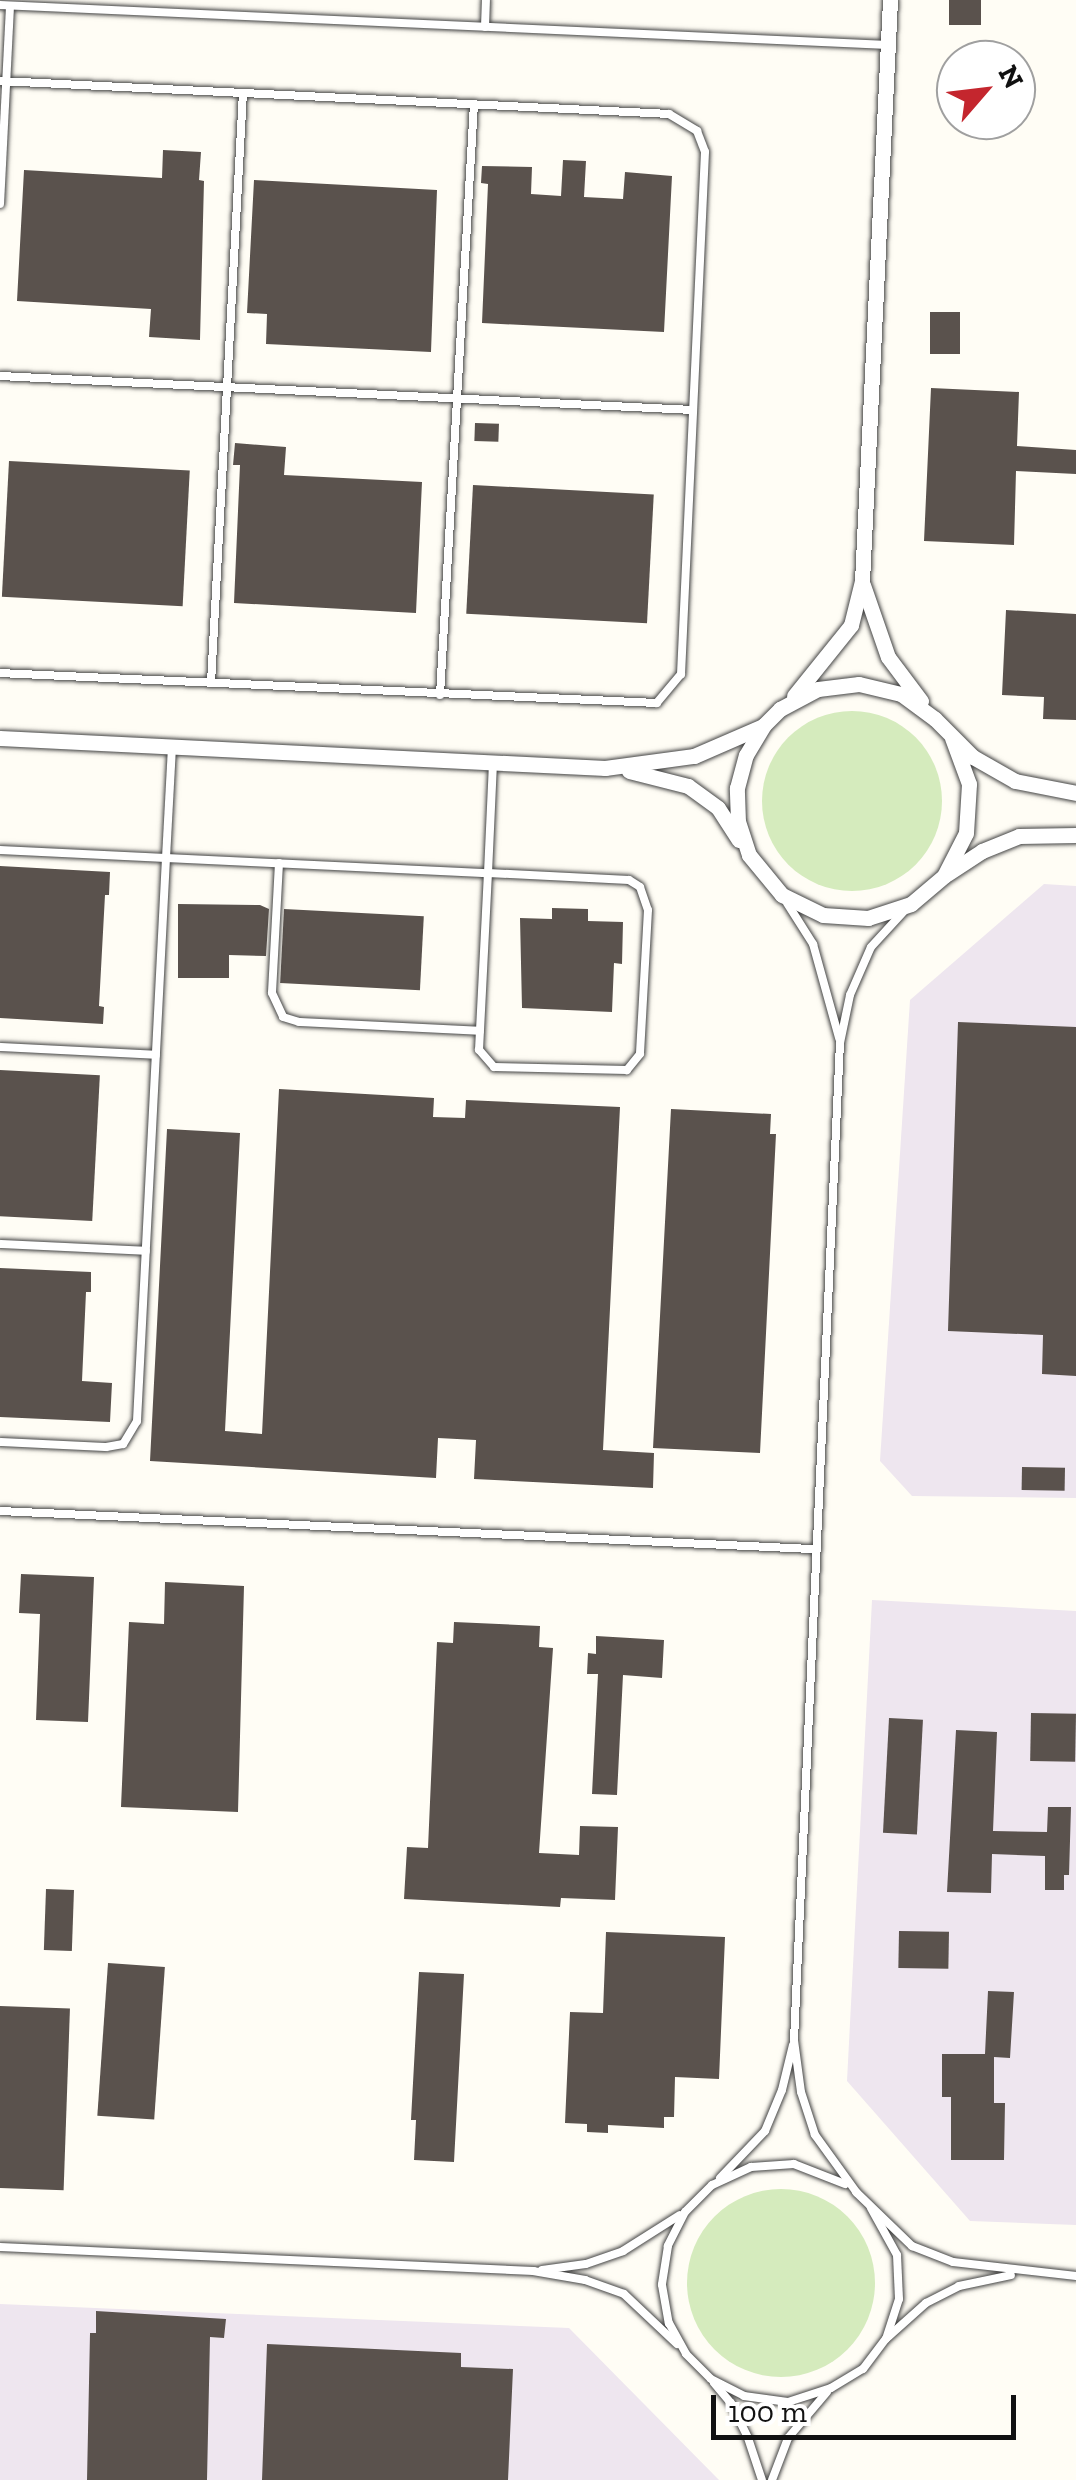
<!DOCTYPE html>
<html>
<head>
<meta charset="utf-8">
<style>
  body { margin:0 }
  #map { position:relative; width:1076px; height:2480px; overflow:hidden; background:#fffdf5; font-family:"Zilla Slab",serif }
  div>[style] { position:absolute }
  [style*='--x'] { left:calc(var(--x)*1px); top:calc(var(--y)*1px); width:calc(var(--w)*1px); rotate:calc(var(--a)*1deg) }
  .industrial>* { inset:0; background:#eee6ef }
  .green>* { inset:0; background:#d5ebbd }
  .round { border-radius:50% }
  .building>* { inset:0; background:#5a524d; transform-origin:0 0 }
  .roads { filter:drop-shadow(0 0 2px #444) drop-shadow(0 0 2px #444) }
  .service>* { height:8px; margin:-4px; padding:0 4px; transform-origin:4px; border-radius:4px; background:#fff }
  .minor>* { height:15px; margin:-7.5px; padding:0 7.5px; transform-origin:7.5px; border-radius:7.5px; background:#fff }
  span { translate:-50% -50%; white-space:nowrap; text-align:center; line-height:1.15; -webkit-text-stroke:10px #fff; paint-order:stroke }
  .north { position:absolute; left:936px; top:40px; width:100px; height:100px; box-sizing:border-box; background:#fff; border:2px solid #a0a0a0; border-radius:50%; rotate:62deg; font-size:28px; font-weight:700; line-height:40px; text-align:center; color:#111 }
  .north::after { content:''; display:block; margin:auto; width:35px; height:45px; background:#c4262e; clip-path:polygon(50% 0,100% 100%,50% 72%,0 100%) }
  .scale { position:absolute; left:711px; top:2395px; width:305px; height:45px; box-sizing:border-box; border:5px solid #111; border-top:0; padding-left:12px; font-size:30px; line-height:35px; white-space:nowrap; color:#111; -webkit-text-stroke:8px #fff; paint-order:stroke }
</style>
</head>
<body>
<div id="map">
  <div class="industrial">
    <div style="clip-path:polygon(1044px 884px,1076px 886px,1076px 1498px,912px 1496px,880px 1461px,910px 1000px)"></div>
    <div style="clip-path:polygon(872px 1600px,1076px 1611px,1076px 2225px,970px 2221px,847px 2081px)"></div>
    <div style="clip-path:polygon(0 2304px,569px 2328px,719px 2480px,0 2480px)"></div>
  </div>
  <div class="green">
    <div class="round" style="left:762px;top:711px;width:180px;height:180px"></div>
    <div class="round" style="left:687px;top:2189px;width:188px;height:188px"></div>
  </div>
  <div class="building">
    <div style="left:949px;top:0;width:32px;height:25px"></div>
    <div style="clip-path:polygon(163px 150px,201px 152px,199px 180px,204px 181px,200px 340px,149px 337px,151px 309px,17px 301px,24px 170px,162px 178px)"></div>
    <div style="clip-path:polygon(563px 160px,586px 161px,584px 197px,623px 199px,625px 172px,672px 176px,664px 332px,482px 323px,488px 184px,481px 183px,482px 166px,532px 167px,531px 194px,561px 196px)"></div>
    <div style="clip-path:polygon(254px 180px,437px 190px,431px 352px,266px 344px,267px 314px,247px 313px)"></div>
    <div style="left:930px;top:312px;width:30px;height:42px"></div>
    <div style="clip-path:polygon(931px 388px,1019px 392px,1017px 446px,1076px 450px,1076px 474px,1016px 471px,1014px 545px,924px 541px)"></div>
    <div style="left:475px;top:423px;width:24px;height:18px;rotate:2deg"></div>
    <div style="clip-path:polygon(235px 443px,286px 447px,284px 475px,422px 482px,416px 613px,234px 603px,240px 465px,233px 465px)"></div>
    <div style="left:9px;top:461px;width:181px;height:136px;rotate:3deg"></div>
    <div style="left:473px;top:485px;width:181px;height:129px;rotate:3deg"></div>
    <div style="clip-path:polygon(1006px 610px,1076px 614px,1076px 720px,1043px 719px,1044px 697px,1002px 695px)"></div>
    <div style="clip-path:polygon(0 866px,110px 872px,109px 895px,105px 895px,99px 1006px,104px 1007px,103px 1024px,0 1018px)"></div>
    <div style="clip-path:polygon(178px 904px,260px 905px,269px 909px,266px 956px,229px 955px,229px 978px,178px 978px)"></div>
    <div style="clip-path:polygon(552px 908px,588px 909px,588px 921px,623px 922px,622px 964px,614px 963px,612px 1012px,522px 1008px,520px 918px,552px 919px)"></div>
    <div style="left:284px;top:909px;width:140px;height:74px;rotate:3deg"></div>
    <div style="clip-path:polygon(958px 1022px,1076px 1027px,1076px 1376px,1042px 1374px,1043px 1335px,948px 1331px)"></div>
    <div style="left:0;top:1070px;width:100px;height:146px;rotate:3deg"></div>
    <div style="clip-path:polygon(279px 1089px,434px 1098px,433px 1117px,465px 1118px,466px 1100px,620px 1107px,603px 1450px,654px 1453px,653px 1488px,474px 1479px,476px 1440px,438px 1438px,436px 1478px,150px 1461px,167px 1129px,240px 1133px,225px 1431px,262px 1434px)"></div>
    <div style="clip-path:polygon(671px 1109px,771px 1114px,770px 1134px,776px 1134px,760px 1453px,653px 1448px)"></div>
    <div style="clip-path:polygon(0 1268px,91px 1272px,91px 1292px,86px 1292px,82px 1381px,112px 1383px,110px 1422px,0 1417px)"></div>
    <div style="left:1022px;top:1467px;width:43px;height:23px;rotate:1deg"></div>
    <div style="clip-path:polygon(21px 1574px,94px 1577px,88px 1722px,36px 1720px,40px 1614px,19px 1613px)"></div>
    <div style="clip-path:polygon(165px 1582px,244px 1586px,238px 1812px,121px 1807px,129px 1622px,164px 1624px)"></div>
    <div style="clip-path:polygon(454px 1622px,540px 1626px,539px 1647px,553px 1648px,539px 1853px,579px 1855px,580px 1826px,618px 1827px,615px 1900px,561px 1898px,560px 1907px,404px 1899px,407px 1847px,428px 1848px,437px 1642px,453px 1643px)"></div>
    <div style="clip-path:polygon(596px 1636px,664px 1640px,662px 1678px,623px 1675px,617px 1795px,592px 1794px,598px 1674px,587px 1674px,588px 1653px,596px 1654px)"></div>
    <div style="left:1031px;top:1713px;width:45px;height:48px;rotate:1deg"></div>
    <div style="left:889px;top:1718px;width:34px;height:115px;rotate:3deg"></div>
    <div style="clip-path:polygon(956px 1730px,997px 1732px,993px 1831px,1047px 1832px,1048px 1807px,1071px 1807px,1069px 1875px,1064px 1875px,1064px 1890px,1045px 1890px,1045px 1856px,992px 1854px,991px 1893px,947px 1892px)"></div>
    <div style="left:46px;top:1889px;width:28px;height:61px;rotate:2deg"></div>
    <div style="left:899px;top:1931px;width:50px;height:37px;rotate:1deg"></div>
    <div style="clip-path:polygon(606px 1932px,725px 1937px,719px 2079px,675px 2077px,674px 2117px,664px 2117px,664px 2128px,608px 2125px,608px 2133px,587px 2132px,587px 2124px,565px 2123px,570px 2012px,603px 2013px)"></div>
    <div style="left:108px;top:1963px;width:57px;height:153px;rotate:4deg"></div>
    <div style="clip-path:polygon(419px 1972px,464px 1974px,454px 2162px,414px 2160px,416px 2120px,411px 2120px)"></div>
    <div style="clip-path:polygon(988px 1991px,1014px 1992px,1010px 2058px,994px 2057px,994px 2103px,1005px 2103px,1004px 2160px,951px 2160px,951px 2097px,942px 2097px,942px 2054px,985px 2054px)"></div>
    <div style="left:0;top:2006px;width:70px;height:182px;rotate:2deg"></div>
    <div style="clip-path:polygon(96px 2311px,226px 2319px,224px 2338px,210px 2337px,207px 2480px,87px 2480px,90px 2333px,96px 2333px)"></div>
    <div style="clip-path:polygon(267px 2344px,461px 2353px,461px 2367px,513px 2369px,508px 2480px,262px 2480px)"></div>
  </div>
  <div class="roads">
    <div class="service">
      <div style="--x:0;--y:5;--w:889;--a:2.58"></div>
      <div style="--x:485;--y:27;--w:27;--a:-88"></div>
      <div style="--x:0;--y:81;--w:670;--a:2.82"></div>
      <div style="--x:669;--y:114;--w:33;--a:31"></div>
      <div style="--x:697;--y:131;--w:22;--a:69"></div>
      <div style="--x:705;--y:152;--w:523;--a:92.63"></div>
      <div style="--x:681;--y:674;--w:38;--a:130"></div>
      <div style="--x:657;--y:703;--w:658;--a:-177.39"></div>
      <div style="--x:0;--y:204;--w:198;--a:-87.1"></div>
      <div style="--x:0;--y:376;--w:694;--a:2.81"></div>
      <div style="--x:211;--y:683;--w:591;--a:-86.9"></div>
      <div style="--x:440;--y:695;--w:592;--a:-86.71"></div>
      <div style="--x:172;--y:747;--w:111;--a:93.1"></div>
      <div style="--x:166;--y:858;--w:322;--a:2.7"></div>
      <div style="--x:488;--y:873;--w:141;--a:2.8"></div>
      <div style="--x:629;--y:880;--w:13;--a:32"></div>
      <div style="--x:640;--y:887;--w:24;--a:71"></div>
      <div style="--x:648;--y:910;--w:144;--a:93.2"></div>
      <div style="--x:640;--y:1054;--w:21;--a:129"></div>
      <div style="--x:627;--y:1070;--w:133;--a:-178.7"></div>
      <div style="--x:494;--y:1067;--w:23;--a:-131"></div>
      <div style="--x:479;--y:1050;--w:177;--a:-87.1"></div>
      <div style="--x:488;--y:873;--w:111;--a:-87.4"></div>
      <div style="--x:0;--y:850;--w:166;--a:2.8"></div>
      <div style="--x:166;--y:858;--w:564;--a:92.95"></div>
      <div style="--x:137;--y:1421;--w:27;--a:121"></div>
      <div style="--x:123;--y:1444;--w:17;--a:170"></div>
      <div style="--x:106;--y:1447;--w:106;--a:-177.3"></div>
      <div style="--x:279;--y:863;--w:130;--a:93.1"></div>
      <div style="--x:272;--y:993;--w:26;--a:65"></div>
      <div style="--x:283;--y:1017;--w:17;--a:17"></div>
      <div style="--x:299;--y:1022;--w:181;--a:2.8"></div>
      <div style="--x:787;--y:903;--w:49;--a:57.6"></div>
      <div style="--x:813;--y:944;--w:98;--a:74.5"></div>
      <div style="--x:0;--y:1047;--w:156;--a:2.9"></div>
      <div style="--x:0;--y:1244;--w:146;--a:2.7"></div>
      <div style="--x:0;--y:1511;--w:814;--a:2.68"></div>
      <div style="--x:720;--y:2178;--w:65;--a:-46.2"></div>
      <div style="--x:765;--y:2131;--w:44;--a:-67.5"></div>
      <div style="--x:782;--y:2090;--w:46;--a:-76.3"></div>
      <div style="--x:845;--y:2184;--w:55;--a:-158.6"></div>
      <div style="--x:794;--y:2164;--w:43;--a:176"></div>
      <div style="--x:751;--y:2167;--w:43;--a:155.2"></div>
      <div style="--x:712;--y:2185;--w:38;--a:135"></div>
      <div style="--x:685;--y:2212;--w:38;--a:117"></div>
      <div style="--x:668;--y:2246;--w:39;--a:99"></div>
      <div style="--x:662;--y:2285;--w:39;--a:80"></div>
      <div style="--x:669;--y:2323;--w:35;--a:61"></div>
      <div style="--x:686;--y:2354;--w:35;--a:45"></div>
      <div style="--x:711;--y:2379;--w:37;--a:27"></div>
      <div style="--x:744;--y:2396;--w:44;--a:7.8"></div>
      <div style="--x:788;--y:2402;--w:45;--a:-18"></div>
      <div style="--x:831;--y:2388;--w:37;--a:-31"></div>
      <div style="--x:863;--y:2369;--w:38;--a:-53"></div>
      <div style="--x:886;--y:2339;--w:42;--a:-72"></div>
      <div style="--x:899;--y:2299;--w:44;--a:-92.6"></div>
      <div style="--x:897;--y:2255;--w:54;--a:-119"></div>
      <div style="--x:856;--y:2192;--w:78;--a:44"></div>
      <div style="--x:912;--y:2246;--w:44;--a:21.3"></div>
      <div style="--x:953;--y:2262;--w:124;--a:6.5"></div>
      <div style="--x:857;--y:2193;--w:72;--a:-125.9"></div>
      <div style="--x:815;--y:2135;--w:45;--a:-108"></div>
      <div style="--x:801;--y:2092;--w:52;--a:-97.7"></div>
      <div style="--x:794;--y:2040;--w:998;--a:-87.36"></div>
      <div style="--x:840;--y:1043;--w:49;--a:-78.2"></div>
      <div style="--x:850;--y:995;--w:52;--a:-66.4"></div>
      <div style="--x:871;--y:947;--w:52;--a:-47.4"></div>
      <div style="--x:0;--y:2247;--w:534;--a:2.58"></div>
      <div style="--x:533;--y:2271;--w:53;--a:9.8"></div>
      <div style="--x:585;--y:2280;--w:41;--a:19.7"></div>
      <div style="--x:624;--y:2294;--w:73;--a:43.3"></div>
      <div style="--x:542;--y:2270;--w:44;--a:-7.8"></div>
      <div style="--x:586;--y:2264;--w:39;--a:-19"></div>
      <div style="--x:623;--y:2251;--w:67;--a:-32.3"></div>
      <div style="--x:888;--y:2337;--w:51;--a:-41.8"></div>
      <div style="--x:926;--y:2303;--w:37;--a:-27"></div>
      <div style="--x:959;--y:2286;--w:53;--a:-11.9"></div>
      <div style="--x:714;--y:2383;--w:26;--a:50"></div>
      <div style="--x:731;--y:2403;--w:39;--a:64"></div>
      <div style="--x:748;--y:2438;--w:44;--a:71.6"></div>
      <div style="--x:772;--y:2480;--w:45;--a:-69.1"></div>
      <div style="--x:788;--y:2438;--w:60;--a:-49.7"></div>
    </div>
    <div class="minor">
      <div style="--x:863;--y:585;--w:76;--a:70.9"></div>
      <div style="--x:888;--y:657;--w:55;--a:53.1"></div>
      <div style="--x:794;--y:696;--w:91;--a:-51.2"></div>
      <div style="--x:851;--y:625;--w:45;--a:-76"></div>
      <div style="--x:862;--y:581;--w:582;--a:-87.24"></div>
      <div style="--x:0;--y:738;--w:606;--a:2.84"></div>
      <div style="--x:605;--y:768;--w:90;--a:-7.7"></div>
      <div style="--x:694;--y:756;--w:75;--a:-23.5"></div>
      <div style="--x:952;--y:738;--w:49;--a:69.7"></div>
      <div style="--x:969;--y:784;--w:49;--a:93.5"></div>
      <div style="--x:966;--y:833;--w:48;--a:117.1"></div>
      <div style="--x:944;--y:876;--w:43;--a:139.7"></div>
      <div style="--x:911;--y:904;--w:45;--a:162"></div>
      <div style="--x:868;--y:918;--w:45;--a:-176.2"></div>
      <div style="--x:823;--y:915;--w:46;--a:-154"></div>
      <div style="--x:782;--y:895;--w:52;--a:-129.5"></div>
      <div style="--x:749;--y:855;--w:35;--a:-108"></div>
      <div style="--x:738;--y:822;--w:34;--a:-92"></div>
      <div style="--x:737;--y:788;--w:34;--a:-75"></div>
      <div style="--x:746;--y:755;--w:35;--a:-59"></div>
      <div style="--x:764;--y:725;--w:23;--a:-45"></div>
      <div style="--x:780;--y:709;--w:43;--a:-27.8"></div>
      <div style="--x:818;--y:689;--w:41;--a:-7"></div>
      <div style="--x:859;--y:684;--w:43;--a:13.4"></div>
      <div style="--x:901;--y:694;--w:42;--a:36.3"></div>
      <div style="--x:935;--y:719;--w:54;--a:45"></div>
      <div style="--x:973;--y:757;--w:48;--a:29.7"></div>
      <div style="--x:1015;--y:781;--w:62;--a:11.1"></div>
      <div style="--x:629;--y:771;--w:61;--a:14.3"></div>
      <div style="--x:688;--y:786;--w:37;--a:36"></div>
      <div style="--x:718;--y:808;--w:38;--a:57"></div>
      <div style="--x:947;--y:874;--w:42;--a:-33.3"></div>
      <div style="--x:982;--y:851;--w:40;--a:-22"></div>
      <div style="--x:1019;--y:836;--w:57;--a:-1"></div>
    </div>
  </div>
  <div class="north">N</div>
  <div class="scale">100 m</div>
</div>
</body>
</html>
